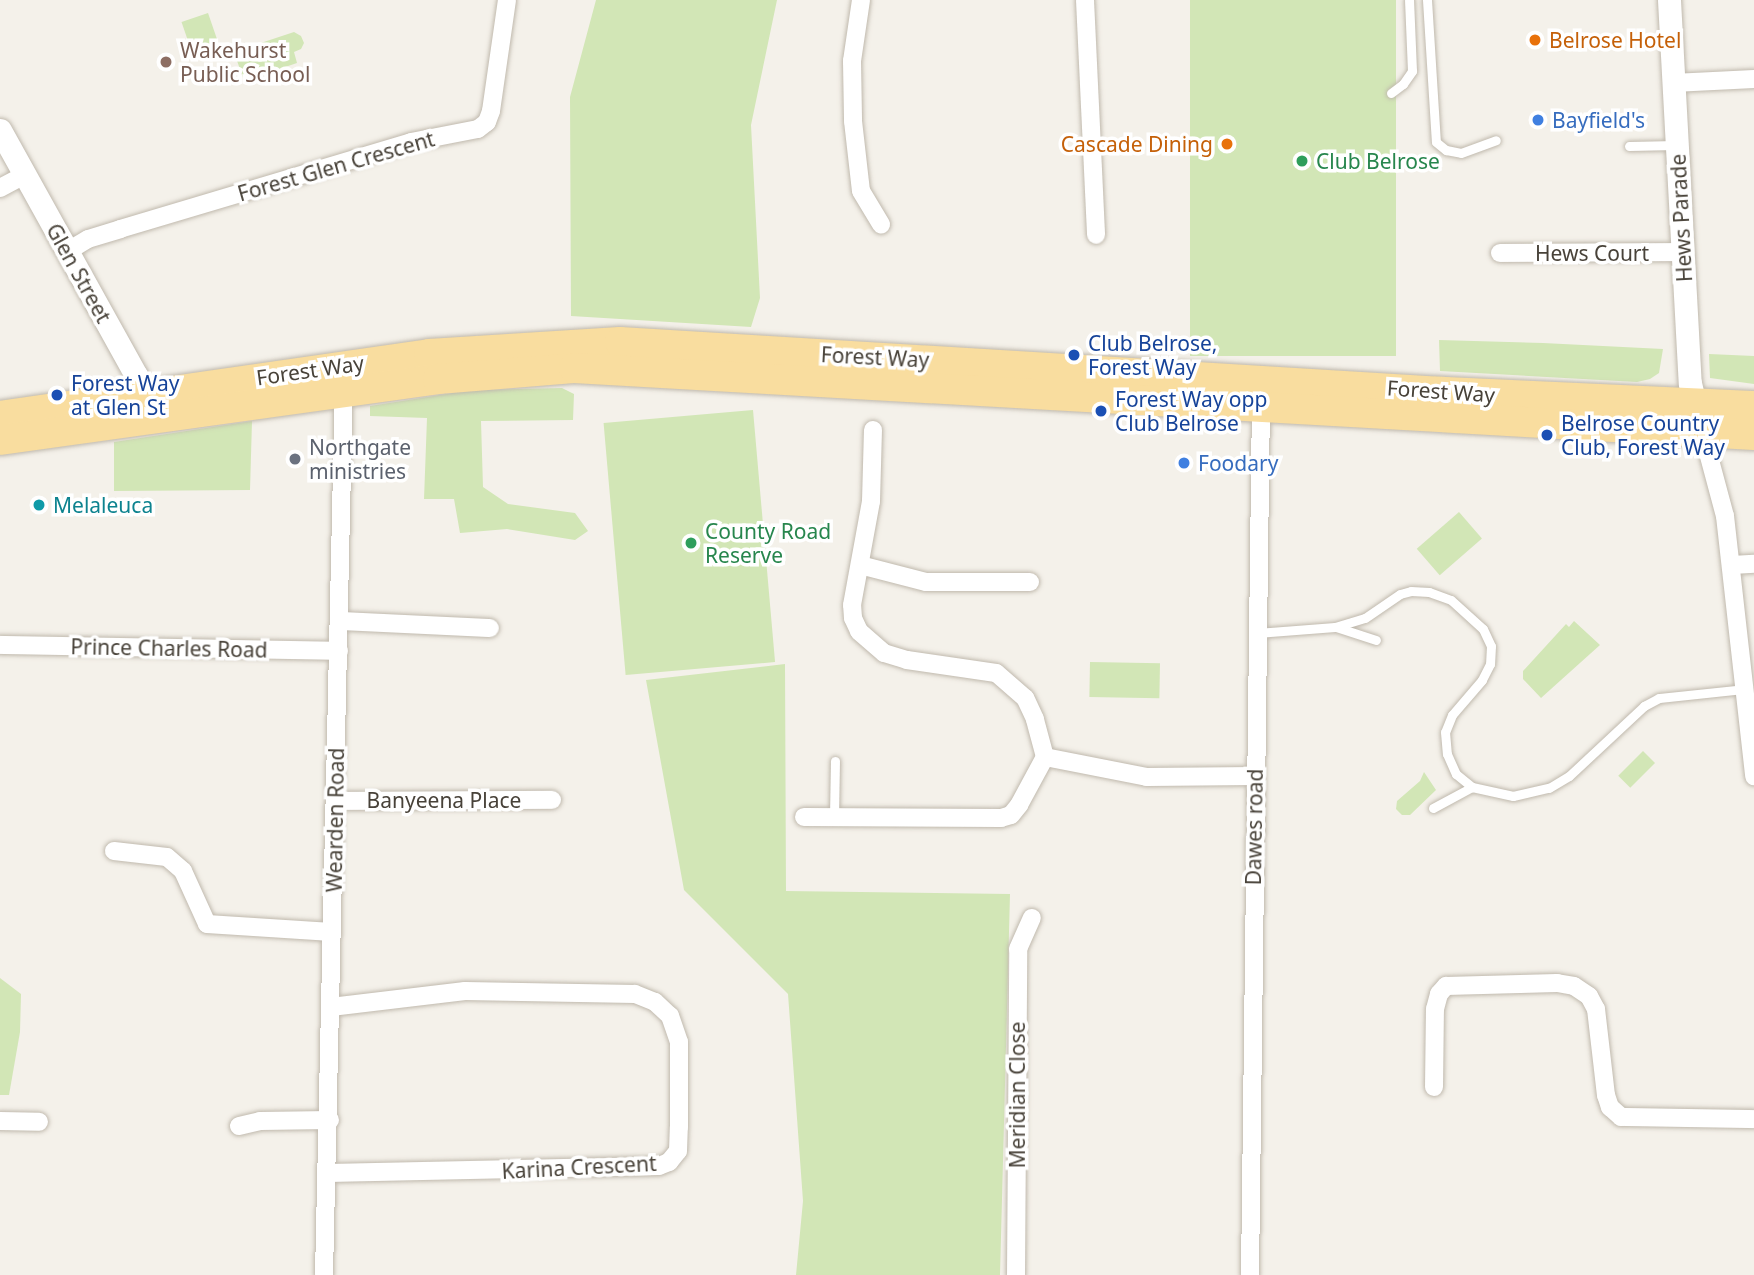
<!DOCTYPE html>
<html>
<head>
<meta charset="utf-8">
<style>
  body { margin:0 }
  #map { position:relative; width:1754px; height:1275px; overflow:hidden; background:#f4f1ea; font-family:"Noto Sans",sans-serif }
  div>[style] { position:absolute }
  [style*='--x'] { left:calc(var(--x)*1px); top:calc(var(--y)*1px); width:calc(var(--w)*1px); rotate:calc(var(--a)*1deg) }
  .green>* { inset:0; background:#d2e6b6; transform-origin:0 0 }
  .roads { filter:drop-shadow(0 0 2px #c0b9ad) drop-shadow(0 0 2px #c0b9ad) }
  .service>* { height:9px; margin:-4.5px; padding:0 4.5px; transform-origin:4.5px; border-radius:4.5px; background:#fff }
  .minor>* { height:18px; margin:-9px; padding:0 9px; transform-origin:9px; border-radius:9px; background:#fff }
  .tertiary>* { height:23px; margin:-11.5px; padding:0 11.5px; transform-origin:11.5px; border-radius:11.5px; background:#fff }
  .primary>* { height:30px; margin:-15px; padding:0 15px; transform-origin:15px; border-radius:15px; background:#f9dd9f }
  .dots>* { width:19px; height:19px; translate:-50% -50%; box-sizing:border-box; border:4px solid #fff; border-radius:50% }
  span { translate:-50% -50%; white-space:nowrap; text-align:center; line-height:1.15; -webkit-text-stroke:7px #fff; paint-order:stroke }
  .food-label { font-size:21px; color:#c56008 }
  .left { translate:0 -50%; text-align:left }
  .right { translate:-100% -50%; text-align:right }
  .education-label { font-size:21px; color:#785e54 }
  .shop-label { font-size:21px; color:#366cbe }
  .leisure-label { font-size:21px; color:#27864d }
  .street-label { font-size:21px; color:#484239 }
  .transit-label { font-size:21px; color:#164399 }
  .worship-label { font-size:21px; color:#5b616d }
  .culture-label { font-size:21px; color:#0d838f }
</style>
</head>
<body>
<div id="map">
  <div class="green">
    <div style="clip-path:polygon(596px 0,777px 0,751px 125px,760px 298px,751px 327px,571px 316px,570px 97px)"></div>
    <div style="left:1190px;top:0;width:206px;height:356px"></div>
    <div style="left:208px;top:13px;width:31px;height:28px;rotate:71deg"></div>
    <div style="clip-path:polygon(294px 32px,301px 36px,304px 43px,301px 49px,294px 52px,297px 63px,244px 81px,234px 52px)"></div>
    <div style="clip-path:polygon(1439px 340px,1543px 343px,1663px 349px,1659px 373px,1650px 379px,1637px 382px,1440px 371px)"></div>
    <div style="clip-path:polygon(1709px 354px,1754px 356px,1754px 384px,1710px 378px)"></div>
    <div style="clip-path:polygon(562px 388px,574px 394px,573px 420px,481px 421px,483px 487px,508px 504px,575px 513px,588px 531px,575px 540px,507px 529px,460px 533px,454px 499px,424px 499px,427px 418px,370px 416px,370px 406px,472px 390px)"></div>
    <div style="left:753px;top:410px;width:253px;height:150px;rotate:85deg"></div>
    <div style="clip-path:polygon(252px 421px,250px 490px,114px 491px,114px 442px)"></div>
    <div style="left:1459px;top:512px;width:35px;height:56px;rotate:49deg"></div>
    <div style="clip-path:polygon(1574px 621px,1600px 645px,1541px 698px,1523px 679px,1523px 671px,1566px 624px,1569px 627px)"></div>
    <div style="left:1090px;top:662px;width:70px;height:35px;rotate:1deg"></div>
    <div style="clip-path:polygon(785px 664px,786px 891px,1010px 894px,1000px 1275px,796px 1275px,803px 1201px,788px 994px,684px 890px,646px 680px)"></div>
    <div style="left:1643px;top:751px;width:17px;height:35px;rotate:45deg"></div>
    <div style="clip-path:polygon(1424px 772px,1436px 790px,1410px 815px,1402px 815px,1396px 809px,1397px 801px,1420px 781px)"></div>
    <div style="clip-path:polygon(0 978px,21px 994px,20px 1032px,9px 1095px,0 1095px)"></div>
  </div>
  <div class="roads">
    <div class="service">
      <div style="--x:1427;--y:0;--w:142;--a:86.4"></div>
      <div style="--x:1436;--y:142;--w:13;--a:39"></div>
      <div style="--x:1446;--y:150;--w:15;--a:11"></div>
      <div style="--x:1461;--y:153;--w:37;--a:-20"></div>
      <div style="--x:1391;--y:93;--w:15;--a:-37"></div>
      <div style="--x:1403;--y:84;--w:16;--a:-55"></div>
      <div style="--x:1412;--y:71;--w:71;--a:-92.4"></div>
      <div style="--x:1629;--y:146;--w:47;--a:-1.2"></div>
      <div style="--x:1336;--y:627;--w:42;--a:18"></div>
      <div style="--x:1257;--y:633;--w:78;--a:-4.4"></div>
      <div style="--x:1335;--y:627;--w:31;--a:-17"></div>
      <div style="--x:1365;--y:618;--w:42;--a:-34.4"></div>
      <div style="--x:1400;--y:594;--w:11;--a:-15"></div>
      <div style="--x:1411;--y:591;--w:18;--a:3"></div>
      <div style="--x:1429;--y:592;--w:23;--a:20"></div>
      <div style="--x:1451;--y:600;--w:43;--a:42.2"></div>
      <div style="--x:1483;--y:629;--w:19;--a:65"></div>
      <div style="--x:1491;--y:646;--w:18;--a:93"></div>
      <div style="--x:1490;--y:664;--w:18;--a:117"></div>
      <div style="--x:1482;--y:680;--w:46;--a:130.6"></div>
      <div style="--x:1452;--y:715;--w:18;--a:112"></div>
      <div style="--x:1445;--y:732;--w:22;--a:85"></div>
      <div style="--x:1447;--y:754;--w:22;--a:66"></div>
      <div style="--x:1456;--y:774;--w:21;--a:39"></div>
      <div style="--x:1472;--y:787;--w:42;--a:12.4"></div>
      <div style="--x:1513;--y:796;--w:37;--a:-13"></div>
      <div style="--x:1549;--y:788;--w:23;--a:-31"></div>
      <div style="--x:1569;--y:776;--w:103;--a:-43"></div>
      <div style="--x:1644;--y:706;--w:17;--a:-28"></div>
      <div style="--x:1659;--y:698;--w:85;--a:-6"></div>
      <div style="--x:1433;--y:808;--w:44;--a:-28.3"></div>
      <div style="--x:834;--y:817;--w:56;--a:-89"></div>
    </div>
    <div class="minor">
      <div style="--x:861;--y:0;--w:62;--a:98.4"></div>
      <div style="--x:852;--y:61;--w:60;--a:89"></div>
      <div style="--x:853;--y:121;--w:70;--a:83.5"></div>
      <div style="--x:861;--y:191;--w:39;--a:59"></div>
      <div style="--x:1085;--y:0;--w:235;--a:87.3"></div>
      <div style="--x:1673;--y:83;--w:81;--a:-2.8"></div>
      <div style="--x:0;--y:188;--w:27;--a:-28"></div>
      <div style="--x:68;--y:251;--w:23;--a:-31"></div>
      <div style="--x:88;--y:239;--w:34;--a:-17"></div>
      <div style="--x:120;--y:229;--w:304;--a:-16.6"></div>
      <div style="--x:411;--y:142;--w:68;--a:-11"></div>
      <div style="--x:478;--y:129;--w:11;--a:-38"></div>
      <div style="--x:487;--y:122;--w:12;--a:-70"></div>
      <div style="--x:491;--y:111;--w:112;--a:-81.8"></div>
      <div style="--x:1500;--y:253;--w:183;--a:-0.3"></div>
      <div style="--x:1703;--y:434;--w:85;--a:75"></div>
      <div style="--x:1725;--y:516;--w:262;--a:83.6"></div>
      <div style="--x:860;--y:565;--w:68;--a:14.4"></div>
      <div style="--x:926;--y:582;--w:104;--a:0"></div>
      <div style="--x:1732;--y:565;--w:22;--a:-3"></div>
      <div style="--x:340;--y:621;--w:150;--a:2.7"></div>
      <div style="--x:0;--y:645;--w:339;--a:1"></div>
      <div style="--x:1045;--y:757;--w:104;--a:11.1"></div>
      <div style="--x:1147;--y:777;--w:108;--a:-0.5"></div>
      <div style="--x:335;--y:801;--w:217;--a:-0.3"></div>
      <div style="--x:804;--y:817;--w:197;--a:0.3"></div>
      <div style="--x:1001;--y:818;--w:10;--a:-17"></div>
      <div style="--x:1011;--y:815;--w:13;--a:-51"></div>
      <div style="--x:1019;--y:805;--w:55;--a:-61.6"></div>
      <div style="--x:1045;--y:757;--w:39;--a:-105"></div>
      <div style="--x:1035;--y:719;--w:23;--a:-115"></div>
      <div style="--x:1025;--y:698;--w:38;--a:-139"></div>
      <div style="--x:996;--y:673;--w:90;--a:-171.7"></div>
      <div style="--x:907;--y:660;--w:24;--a:-163"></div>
      <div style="--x:884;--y:653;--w:33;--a:-139"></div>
      <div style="--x:859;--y:631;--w:14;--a:-115"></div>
      <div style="--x:853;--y:618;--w:13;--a:-94"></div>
      <div style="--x:852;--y:605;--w:106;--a:-79.6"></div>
      <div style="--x:871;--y:501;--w:71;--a:-88.4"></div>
      <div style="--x:114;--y:851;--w:53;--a:6.5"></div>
      <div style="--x:167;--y:857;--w:21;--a:41"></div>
      <div style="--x:183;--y:871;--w:58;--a:65.6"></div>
      <div style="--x:207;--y:924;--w:125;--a:3.7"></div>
      <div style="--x:1434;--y:1087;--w:78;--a:-89.3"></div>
      <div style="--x:1435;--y:1009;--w:16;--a:-75"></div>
      <div style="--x:1439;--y:994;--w:11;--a:-49"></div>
      <div style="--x:1446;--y:986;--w:111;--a:-1.5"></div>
      <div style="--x:1557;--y:983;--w:17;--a:10"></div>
      <div style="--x:1574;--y:986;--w:18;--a:34"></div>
      <div style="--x:1589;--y:996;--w:15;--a:62"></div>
      <div style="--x:1596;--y:1009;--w:87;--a:83.4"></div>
      <div style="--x:1606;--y:1095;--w:13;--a:72"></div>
      <div style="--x:1610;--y:1107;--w:15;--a:42"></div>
      <div style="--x:1621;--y:1117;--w:133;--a:0.9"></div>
      <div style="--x:0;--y:1121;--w:39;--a:1"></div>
      <div style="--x:239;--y:1126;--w:22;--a:-13"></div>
      <div style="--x:260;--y:1121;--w:70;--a:-0.8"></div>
      <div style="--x:328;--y:1173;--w:331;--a:-1.2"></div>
      <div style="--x:659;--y:1166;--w:11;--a:-22"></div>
      <div style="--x:669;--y:1162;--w:14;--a:-51"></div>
      <div style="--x:678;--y:1151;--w:24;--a:-88"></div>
      <div style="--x:679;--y:1127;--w:85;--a:-90"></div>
      <div style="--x:679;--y:1042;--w:28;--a:-109"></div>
      <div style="--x:670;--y:1016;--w:21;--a:-137"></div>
      <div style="--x:655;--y:1002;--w:22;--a:-158"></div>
      <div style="--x:635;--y:994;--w:170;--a:-179"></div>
      <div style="--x:465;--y:991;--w:135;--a:173.2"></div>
      <div style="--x:324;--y:1275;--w:892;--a:-88.72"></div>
      <div style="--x:1016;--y:1275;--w:326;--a:-89.6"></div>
      <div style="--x:1018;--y:949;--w:34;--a:-66"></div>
      <div style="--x:1250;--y:1275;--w:875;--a:-89.28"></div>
    </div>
    <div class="tertiary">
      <div style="--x:1669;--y:0;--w:384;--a:86.9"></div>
      <div style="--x:1690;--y:383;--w:37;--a:77"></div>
      <div style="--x:0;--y:130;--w:280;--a:61"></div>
      <div style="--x:136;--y:375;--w:35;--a:74"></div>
    </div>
    <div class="primary">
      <div style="--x:0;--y:416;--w:433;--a:-8.2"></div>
      <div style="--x:429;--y:354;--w:191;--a:-3.6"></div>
      <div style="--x:620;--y:342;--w:826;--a:3.47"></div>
      <div style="--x:1444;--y:392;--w:310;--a:2.6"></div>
      <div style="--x:0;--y:440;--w:442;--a:-7.9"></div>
      <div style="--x:438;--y:379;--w:136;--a:-4.6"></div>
      <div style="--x:574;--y:368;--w:1182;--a:3.25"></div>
    </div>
  </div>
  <div class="dots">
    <div style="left:1535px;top:40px;background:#e8710a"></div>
    <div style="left:166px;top:62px;background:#8d6e63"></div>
    <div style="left:1538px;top:120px;background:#3f7fe0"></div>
    <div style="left:1227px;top:144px;background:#e8710a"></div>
    <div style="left:1302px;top:161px;background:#2e9e5b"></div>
    <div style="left:1074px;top:355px;background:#1a4fb4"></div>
    <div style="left:57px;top:395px;background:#1a4fb4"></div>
    <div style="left:1101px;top:411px;background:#1a4fb4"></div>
    <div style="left:1547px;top:435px;background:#1a4fb4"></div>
    <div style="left:295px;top:459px;background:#6b7280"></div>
    <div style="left:1184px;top:463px;background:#3f7fe0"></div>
    <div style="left:39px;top:505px;background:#0f9aa8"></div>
    <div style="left:691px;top:543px;background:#2e9e5b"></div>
  </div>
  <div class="food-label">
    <span class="left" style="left:1549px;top:40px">Belrose Hotel</span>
    <span class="right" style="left:1213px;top:144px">Cascade Dining</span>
  </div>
  <div class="education-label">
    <span class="left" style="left:180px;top:62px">Wakehurst<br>Public School</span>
  </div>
  <div class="shop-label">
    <span class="left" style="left:1552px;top:120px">Bayfield's</span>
    <span class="left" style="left:1198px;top:463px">Foodary</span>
  </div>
  <div class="leisure-label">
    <span class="left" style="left:1316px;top:161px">Club Belrose</span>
    <span class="left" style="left:705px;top:543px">County Road<br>Reserve</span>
  </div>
  <div class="street-label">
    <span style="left:336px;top:166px;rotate:-16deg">Forest Glen Crescent</span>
    <span style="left:1681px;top:218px;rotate:-93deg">Hews Parade</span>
    <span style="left:1592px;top:253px">Hews Court</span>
    <span style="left:79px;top:273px;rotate:61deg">Glen Street</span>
    <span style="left:875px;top:357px;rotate:3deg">Forest Way</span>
    <span style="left:310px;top:370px;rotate:-8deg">Forest Way</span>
    <span style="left:1441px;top:391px;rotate:4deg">Forest Way</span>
    <span style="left:169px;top:648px;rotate:1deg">Prince Charles Road</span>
    <span style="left:444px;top:800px">Banyeena Place</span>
    <span style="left:335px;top:820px;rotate:-89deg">Wearden Road</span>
    <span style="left:1254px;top:827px;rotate:-89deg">Dawes road</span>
    <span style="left:1017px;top:1095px;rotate:-90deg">Meridian Close</span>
    <span style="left:579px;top:1167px;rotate:-3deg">Karina Crescent</span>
  </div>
  <div class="transit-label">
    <span class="left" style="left:1088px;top:355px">Club Belrose,<br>Forest Way</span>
    <span class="left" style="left:71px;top:395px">Forest Way<br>at Glen St</span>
    <span class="left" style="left:1115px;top:411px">Forest Way opp<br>Club Belrose</span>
    <span class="left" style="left:1561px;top:435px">Belrose Country<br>Club, Forest Way</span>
  </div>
  <div class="worship-label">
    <span class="left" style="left:309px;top:459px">Northgate<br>ministries</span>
  </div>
  <div class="culture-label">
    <span class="left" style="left:53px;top:505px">Melaleuca</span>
  </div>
</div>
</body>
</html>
